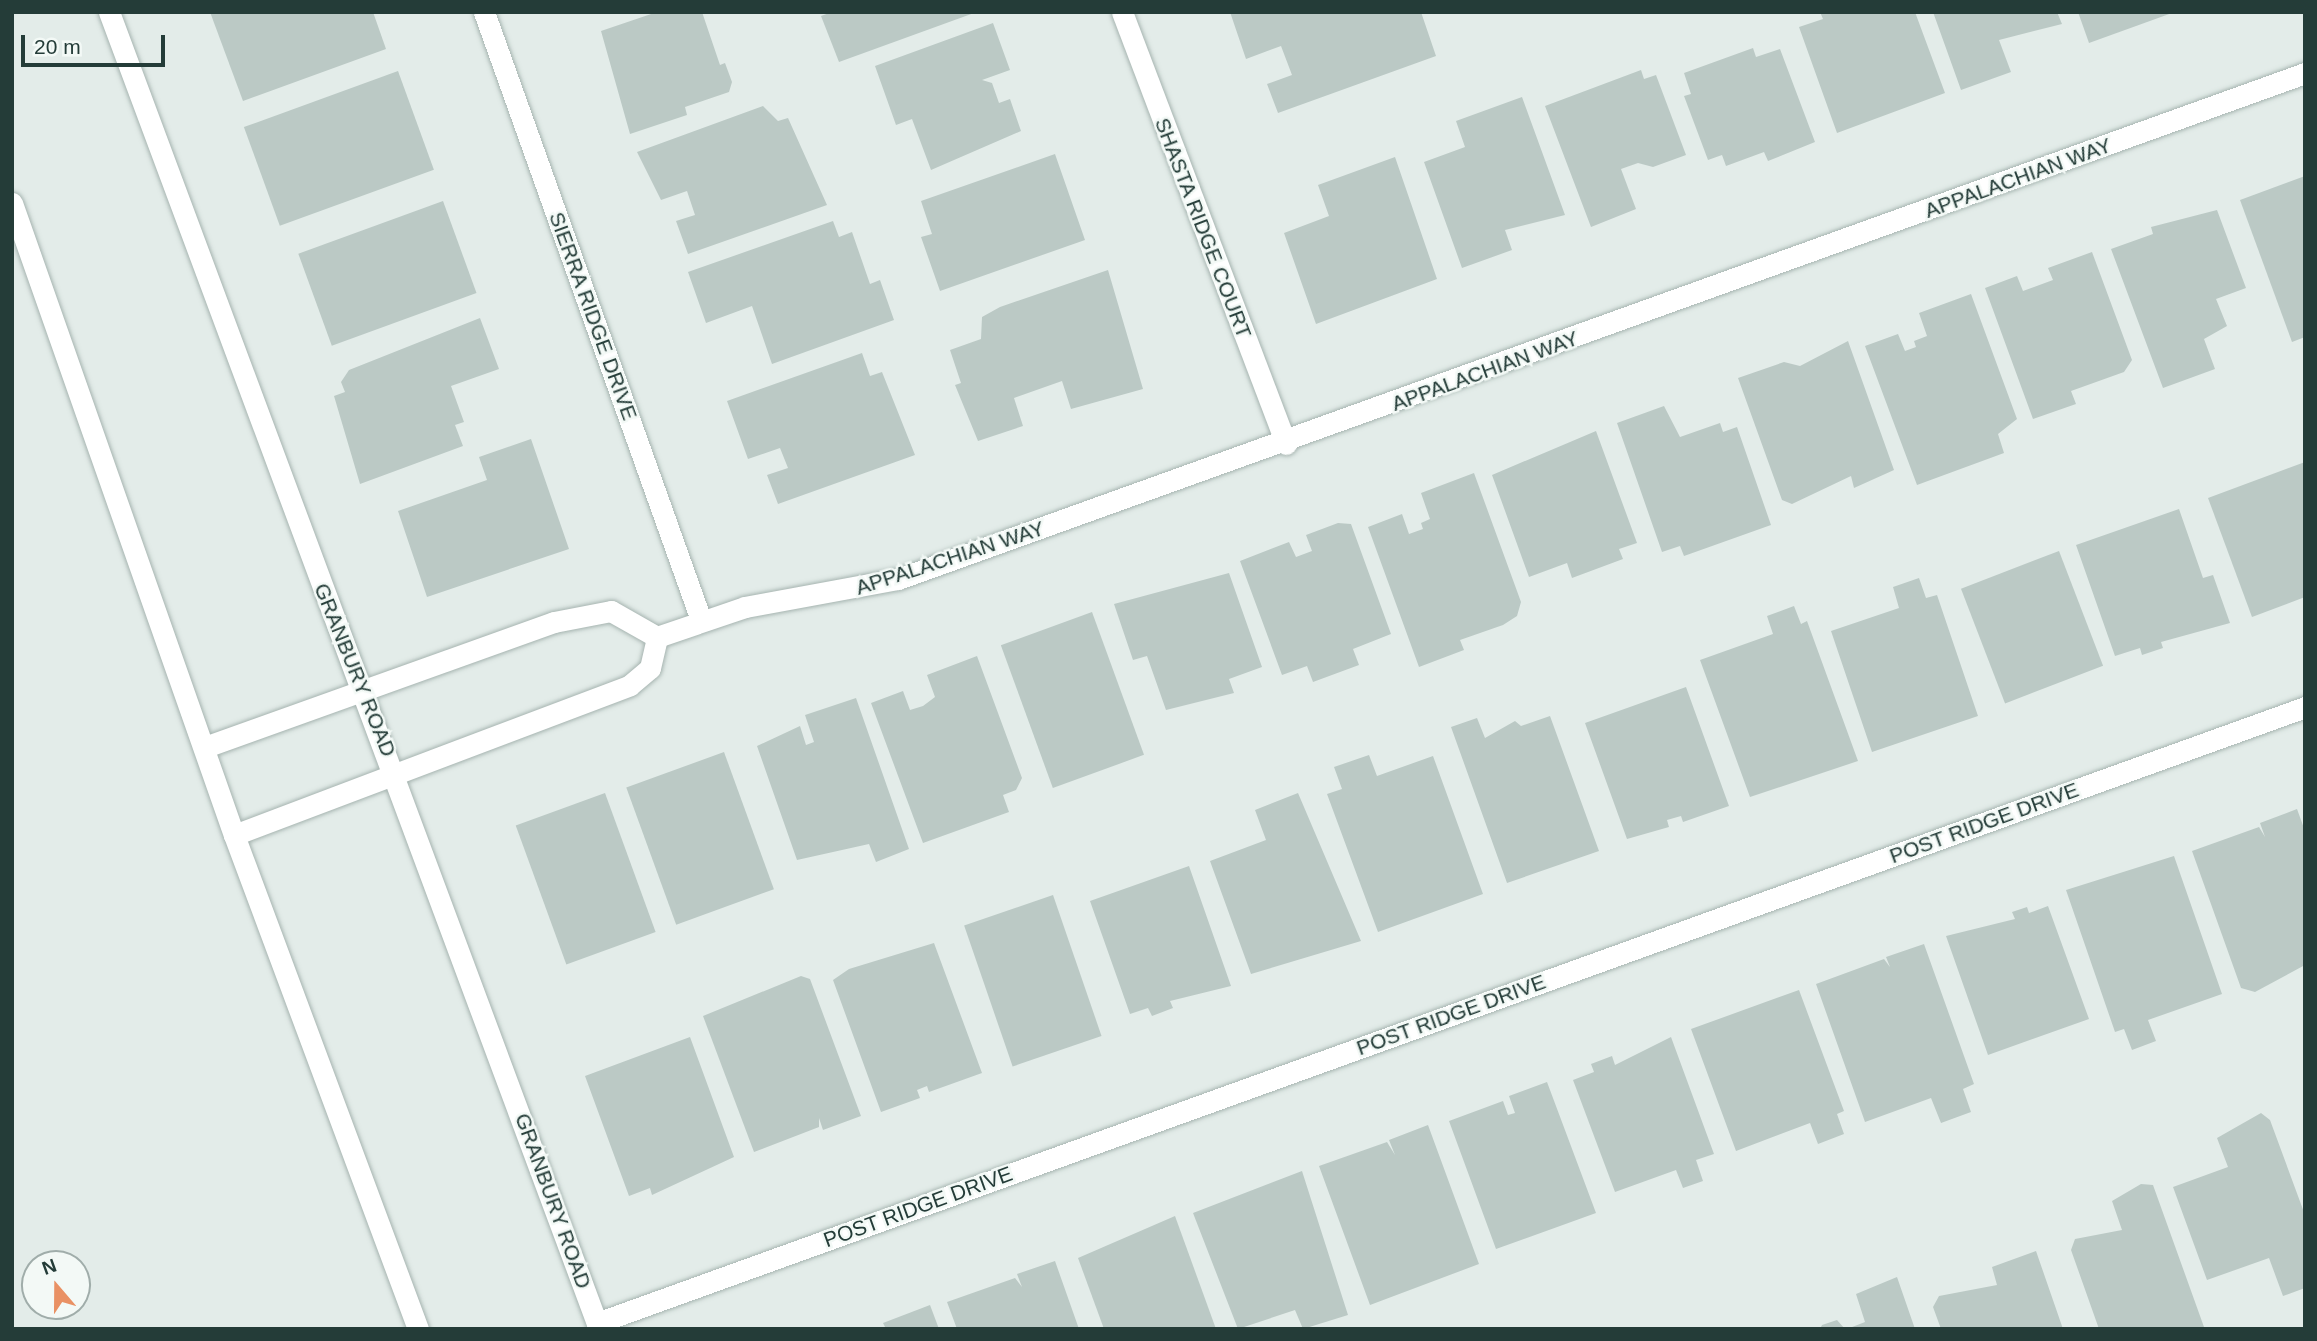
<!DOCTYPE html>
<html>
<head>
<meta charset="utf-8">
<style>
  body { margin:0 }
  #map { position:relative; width:2317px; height:1341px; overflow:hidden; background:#e3ece9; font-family:Arial,sans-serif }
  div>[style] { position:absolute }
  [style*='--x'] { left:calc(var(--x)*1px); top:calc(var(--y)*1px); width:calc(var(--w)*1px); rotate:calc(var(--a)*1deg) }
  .building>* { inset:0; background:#bbc9c5; transform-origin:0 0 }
  .roads { filter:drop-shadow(0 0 2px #a6b4b0) drop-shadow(0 0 2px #a6b4b0) }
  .street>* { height:21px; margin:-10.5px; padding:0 10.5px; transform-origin:10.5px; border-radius:10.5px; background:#fff }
  .secondary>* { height:21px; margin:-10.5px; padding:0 10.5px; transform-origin:10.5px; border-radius:10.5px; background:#fff }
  span { translate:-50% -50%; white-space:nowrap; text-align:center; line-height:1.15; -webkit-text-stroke:5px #f3f9f6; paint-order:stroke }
  .street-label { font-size:21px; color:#243c38 }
  .frame { position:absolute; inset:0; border:14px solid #243c38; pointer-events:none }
  .north { position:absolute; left:21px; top:1250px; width:70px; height:70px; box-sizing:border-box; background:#f3f9f6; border:2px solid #a0adaa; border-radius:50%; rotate:340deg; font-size:19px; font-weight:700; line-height:28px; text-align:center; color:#243c38 }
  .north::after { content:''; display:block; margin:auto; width:24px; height:32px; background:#e99164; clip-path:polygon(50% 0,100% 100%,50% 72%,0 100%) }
  .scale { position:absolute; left:21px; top:35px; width:144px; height:32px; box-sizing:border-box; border:4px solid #243c38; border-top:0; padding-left:9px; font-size:21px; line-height:24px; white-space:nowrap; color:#243c38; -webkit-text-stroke:5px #f3f9f6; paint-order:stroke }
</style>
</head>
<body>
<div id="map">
  <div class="building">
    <div style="clip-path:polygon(210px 12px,373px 12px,386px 49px,243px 101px)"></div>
    <div style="clip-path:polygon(657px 12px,702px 12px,720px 65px,725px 63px,732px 82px,729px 92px,685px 107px,687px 115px,630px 134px,601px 31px)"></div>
    <div style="clip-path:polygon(832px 12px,974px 12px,974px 13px,839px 62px,821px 16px)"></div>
    <div style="clip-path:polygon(1230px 12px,1421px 12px,1436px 56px,1278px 113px,1267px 84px,1292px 75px,1281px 46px,1246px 59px)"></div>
    <div style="clip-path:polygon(1820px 12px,1915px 12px,1945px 93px,1837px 133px,1799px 27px,1823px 19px)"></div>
    <div style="clip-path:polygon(1933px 12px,2057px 12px,2062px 24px,1999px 40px,2011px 72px,1961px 90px)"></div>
    <div style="clip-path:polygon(2078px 12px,2172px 12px,2172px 13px,2089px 43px)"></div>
    <div style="clip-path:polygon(993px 23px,1010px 70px,982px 80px,992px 83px,999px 103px,1010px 99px,1021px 131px,931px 170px,912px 119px,896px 125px,875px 66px)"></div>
    <div style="clip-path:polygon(1753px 48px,1756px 57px,1780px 49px,1815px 142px,1768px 161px,1764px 152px,1726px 166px,1722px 155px,1708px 160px,1684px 96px,1691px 94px,1684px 73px)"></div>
    <div style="clip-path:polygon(1641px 70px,1644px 79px,1656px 75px,1686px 155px,1653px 167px,1638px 163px,1621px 169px,1636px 209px,1591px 227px,1545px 106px)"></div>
    <div style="left:398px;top:71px;width:105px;height:164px;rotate:70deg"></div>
    <div style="clip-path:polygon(1522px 97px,1565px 215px,1505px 230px,1512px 250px,1462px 268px,1424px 162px,1465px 147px,1456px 121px)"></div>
    <div style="clip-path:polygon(763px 106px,778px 121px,788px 118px,827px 205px,688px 254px,676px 221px,695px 215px,687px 191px,661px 200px,637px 152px)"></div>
    <div style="clip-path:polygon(1055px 154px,1085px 240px,940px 291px,921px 237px,932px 234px,921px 201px)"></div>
    <div style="clip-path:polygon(1395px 157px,1437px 279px,1316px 324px,1284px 233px,1329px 216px,1318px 185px)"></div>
    <div style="clip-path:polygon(2305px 176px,2305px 337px,2292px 342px,2240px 200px)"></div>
    <div style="left:443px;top:201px;width:98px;height:154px;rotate:70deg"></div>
    <div style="clip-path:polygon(2217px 210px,2246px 288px,2216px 299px,2227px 326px,2204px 339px,2215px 369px,2163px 388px,2111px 249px,2153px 234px,2151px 227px)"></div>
    <div style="clip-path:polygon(833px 221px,839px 237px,852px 232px,870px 284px,880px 280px,894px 320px,772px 364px,752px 306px,706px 323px,688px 272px)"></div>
    <div style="clip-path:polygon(2092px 252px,2132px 360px,2124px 372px,2071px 391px,2076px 404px,2033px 419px,1985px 288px,2017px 276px,2023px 291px,2053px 280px,2048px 268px)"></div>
    <div style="clip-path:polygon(1108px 270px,1143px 389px,1071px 409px,1062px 381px,1014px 398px,1023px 426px,978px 441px,955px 385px,961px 383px,950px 350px,981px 339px,982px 317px,1000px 307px)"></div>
    <div style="clip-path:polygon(1971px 294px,2017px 419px,1998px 434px,2004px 453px,1917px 485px,1865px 346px,1898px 334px,1905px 351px,1916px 347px,1914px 341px,1927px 336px,1919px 313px)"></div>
    <div style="clip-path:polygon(480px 318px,499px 369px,451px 386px,464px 422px,455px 425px,463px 446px,360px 484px,334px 396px,345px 392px,341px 382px,349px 370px)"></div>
    <div style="clip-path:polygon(1848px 341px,1894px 470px,1854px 488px,1851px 476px,1792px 504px,1782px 500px,1738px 378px,1784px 362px,1800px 366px)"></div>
    <div style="clip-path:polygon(862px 353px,870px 376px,882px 372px,915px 455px,778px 504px,767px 475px,788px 468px,780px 448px,748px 459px,727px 401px)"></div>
    <div style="clip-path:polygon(1664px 406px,1680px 437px,1720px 423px,1723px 432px,1737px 427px,1771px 525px,1684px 556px,1680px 546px,1662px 552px,1617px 423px)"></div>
    <div style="clip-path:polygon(1596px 431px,1637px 543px,1619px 549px,1623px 559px,1572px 578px,1567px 563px,1529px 577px,1492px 475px)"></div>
    <div style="clip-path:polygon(531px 439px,569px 549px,427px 597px,398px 511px,487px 480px,479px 457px)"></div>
    <div style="clip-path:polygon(2305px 462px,2305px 597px,2252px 617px,2208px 498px)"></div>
    <div style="clip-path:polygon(1474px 473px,1521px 602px,1517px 616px,1503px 625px,1460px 640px,1464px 650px,1419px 667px,1368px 527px,1402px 514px,1409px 534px,1423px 529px,1421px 523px,1430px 519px,1421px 493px)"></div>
    <div style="clip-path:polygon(2179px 509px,2203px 578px,2213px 575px,2230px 623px,2161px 642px,2163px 648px,2142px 655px,2140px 648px,2115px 656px,2076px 545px)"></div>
    <div style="clip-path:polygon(1338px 523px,1351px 524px,1391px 634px,1353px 649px,1359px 665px,1313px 682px,1307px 666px,1282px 675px,1240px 561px,1289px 542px,1296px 557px,1312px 551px,1306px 535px)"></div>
    <div style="left:2059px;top:551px;width:123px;height:105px;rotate:69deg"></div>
    <div style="clip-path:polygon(1229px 573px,1262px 667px,1229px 679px,1234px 693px,1166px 710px,1147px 656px,1133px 660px,1114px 604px)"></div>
    <div style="clip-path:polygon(1919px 578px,1926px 598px,1937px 595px,1978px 716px,1872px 752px,1831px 631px,1899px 608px,1893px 587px)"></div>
    <div style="clip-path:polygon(1794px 606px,1801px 624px,1807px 621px,1858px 761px,1750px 797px,1700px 660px,1773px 634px,1767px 616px)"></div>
    <div style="left:1092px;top:612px;width:152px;height:97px;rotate:70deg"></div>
    <div style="clip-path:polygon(977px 656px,1022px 778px,1016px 790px,1003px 795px,1009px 812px,923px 843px,871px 703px,903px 691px,910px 710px,923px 706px,935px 697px,927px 675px)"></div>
    <div style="clip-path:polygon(1686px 687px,1729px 806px,1683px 822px,1681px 816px,1667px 820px,1669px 827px,1627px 839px,1585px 723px)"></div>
    <div style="clip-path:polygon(856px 698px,909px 849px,876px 862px,869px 844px,797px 860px,757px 746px,800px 726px,806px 745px,814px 742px,805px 715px)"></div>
    <div style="clip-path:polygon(1550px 716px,1599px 851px,1507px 883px,1451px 727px,1477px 718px,1485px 738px,1515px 721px,1521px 726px)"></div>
    <div style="left:724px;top:752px;width:146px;height:104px;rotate:70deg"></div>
    <div style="clip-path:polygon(1369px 755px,1377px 776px,1433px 756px,1483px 894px,1378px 932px,1327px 794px,1342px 789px,1334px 767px)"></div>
    <div style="left:605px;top:793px;width:148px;height:95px;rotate:70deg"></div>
    <div style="clip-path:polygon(1298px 793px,1361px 941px,1251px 974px,1210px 861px,1266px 840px,1255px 810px)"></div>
    <div style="clip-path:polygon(2297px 809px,2305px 831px,2305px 965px,2255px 992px,2241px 988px,2192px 851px,2259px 827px,2265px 837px,2260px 823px)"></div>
    <div style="clip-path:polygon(2174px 856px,2222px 994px,2148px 1020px,2156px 1041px,2132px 1050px,2124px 1029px,2115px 1032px,2066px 890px)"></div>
    <div style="clip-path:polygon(1189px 866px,1231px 986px,1170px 1001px,1173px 1008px,1152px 1016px,1148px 1008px,1130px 1014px,1090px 901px)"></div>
    <div style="left:1053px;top:895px;width:149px;height:94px;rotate:71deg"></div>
    <div style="clip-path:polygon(2048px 906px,2089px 1019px,1988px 1055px,1946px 936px,2015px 919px,2012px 912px,2027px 907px,2029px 913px)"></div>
    <div style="clip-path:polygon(934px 943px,982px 1073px,929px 1092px,927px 1086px,917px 1090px,920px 1098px,881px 1112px,833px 980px,849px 969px)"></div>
    <div style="clip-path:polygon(1924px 944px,1974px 1084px,1963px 1089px,1971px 1112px,1941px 1123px,1931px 1098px,1865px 1122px,1816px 984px,1884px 959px,1890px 967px,1886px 957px)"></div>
    <div style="clip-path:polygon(801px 976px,810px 979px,861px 1116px,823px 1130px,819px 1118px,819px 1127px,754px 1152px,703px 1016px)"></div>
    <div style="clip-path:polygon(1799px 990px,1844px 1111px,1837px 1114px,1844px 1134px,1818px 1144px,1810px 1123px,1736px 1151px,1691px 1029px)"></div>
    <div style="clip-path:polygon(690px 1037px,734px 1157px,652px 1195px,650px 1188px,629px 1196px,585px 1076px)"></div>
    <div style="clip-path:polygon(1671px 1037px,1714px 1154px,1696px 1160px,1703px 1181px,1683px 1188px,1676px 1170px,1615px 1192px,1573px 1080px,1594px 1072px,1591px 1064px,1612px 1056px,1615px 1065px)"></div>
    <div style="clip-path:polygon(1547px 1082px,1596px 1213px,1496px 1249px,1449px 1121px,1503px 1101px,1508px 1115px,1515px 1113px,1509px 1096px)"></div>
    <div style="clip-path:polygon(2261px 1113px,2270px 1120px,2305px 1215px,2305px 1288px,2283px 1296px,2269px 1258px,2207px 1280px,2173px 1187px,2228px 1167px,2217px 1138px)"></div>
    <div style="clip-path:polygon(1428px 1125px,1479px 1264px,1370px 1305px,1319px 1166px,1387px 1142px,1395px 1155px,1389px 1140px)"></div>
    <div style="clip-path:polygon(1302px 1171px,1348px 1315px,1303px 1329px,1295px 1310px,1238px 1329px,1193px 1213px)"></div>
    <div style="clip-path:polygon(2141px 1184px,2153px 1185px,2204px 1327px,2099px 1329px,2071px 1250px,2075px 1239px,2122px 1230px,2112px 1201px)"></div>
    <div style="clip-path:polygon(1175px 1216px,1216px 1329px,1104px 1329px,1078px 1258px)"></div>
    <div style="clip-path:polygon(2036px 1251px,2063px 1329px,1941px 1329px,1933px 1307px,1939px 1296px,1997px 1285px,1992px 1267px)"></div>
    <div style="clip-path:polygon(1055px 1261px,1079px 1329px,957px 1329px,947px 1302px,1015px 1278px,1022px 1287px,1017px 1274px)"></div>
    <div style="clip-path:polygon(1897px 1277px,1915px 1329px,1847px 1329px,1865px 1322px,1856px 1294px)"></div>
    <div style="clip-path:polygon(930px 1305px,939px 1329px,886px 1329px,883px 1323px)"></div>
    <div style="clip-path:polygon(1837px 1320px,1845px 1329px,1820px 1329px,1822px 1325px)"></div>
  </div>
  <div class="roads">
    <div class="street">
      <div style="--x:484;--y:12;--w:646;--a:70.36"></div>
      <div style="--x:1122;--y:12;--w:462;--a:69.2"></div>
      <div style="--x:205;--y:747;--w:371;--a:-19.7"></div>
      <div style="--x:554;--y:622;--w:58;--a:-10.9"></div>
      <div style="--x:611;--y:611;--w:53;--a:29.5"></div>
      <div style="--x:657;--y:637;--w:93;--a:-18.8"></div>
      <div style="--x:745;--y:607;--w:156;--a:-10.4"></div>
      <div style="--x:898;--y:579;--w:1495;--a:-19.78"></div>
      <div style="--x:234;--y:835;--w:423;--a:-20.7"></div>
      <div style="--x:630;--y:685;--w:26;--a:-40"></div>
      <div style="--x:650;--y:668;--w:32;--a:-77"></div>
      <div style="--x:597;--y:1323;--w:1816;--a:-19.83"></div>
    </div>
    <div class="secondary">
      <div style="--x:109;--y:12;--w:1405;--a:69.59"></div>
      <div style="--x:12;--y:203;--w:670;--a:70.65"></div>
      <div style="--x:234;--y:835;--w:527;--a:69.57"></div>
    </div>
  </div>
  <div class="street-label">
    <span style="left:2018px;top:178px;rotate:-20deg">APPALACHIAN WAY</span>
    <span style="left:1203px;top:228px;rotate:69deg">SHASTA RIDGE COURT</span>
    <span style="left:593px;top:316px;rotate:70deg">SIERRA RIDGE DRIVE</span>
    <span style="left:1485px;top:371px;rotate:-20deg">APPALACHIAN WAY</span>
    <span style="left:950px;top:558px;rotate:-18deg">APPALACHIAN WAY</span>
    <span style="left:355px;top:670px;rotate:68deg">GRANBURY ROAD</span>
    <span style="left:1984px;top:823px;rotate:-20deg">POST RIDGE DRIVE</span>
    <span style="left:1451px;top:1015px;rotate:-20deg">POST RIDGE DRIVE</span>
    <span style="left:553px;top:1201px;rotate:70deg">GRANBURY ROAD</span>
    <span style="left:918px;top:1207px;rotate:-20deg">POST RIDGE DRIVE</span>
  </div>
  <div class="frame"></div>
  <div class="north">N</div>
  <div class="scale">20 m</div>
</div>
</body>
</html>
